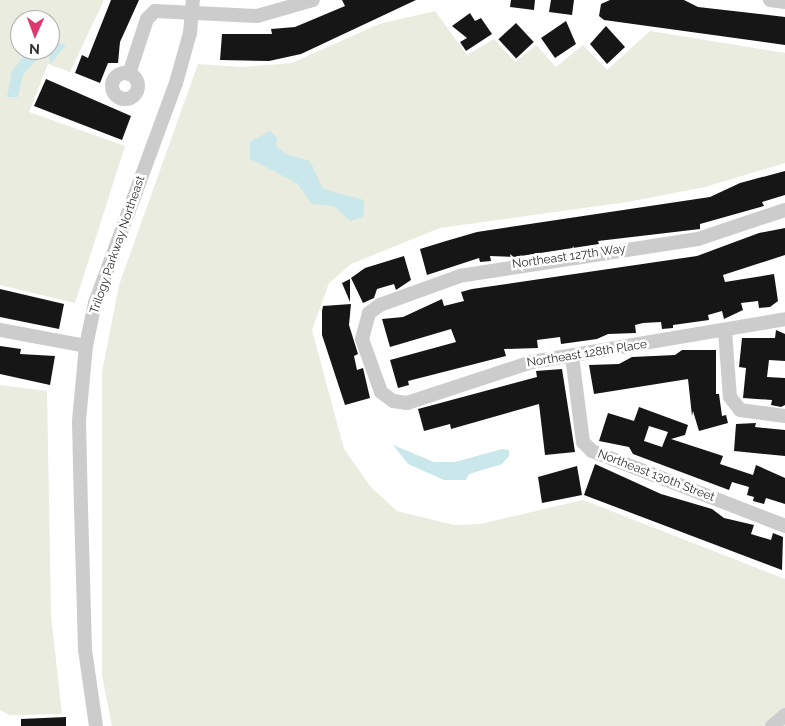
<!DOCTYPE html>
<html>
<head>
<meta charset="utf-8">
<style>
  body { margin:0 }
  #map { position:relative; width:785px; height:726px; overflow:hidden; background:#fff; font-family:Raleway,sans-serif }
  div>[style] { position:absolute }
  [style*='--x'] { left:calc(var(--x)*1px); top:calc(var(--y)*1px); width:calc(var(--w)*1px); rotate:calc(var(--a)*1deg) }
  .green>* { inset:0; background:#e9ecde }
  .water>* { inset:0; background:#cae7eb }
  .building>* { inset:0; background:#161616; transform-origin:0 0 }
  .minor>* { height:14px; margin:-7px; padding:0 7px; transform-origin:7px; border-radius:7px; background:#ccc }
  .minor>.ring { margin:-7px; padding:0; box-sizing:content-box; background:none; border:14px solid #ccc; border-radius:50% }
  span { translate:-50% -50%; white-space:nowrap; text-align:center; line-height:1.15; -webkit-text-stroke:5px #fff; paint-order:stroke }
  .street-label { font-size:12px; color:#2f2f2f }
  .north { position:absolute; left:10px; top:10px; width:50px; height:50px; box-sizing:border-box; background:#fff; border:1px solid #acacac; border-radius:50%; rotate:182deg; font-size:14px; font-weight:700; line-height:20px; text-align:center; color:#2f2f2f }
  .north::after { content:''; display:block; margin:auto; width:18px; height:22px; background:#e13770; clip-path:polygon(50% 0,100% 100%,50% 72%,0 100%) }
</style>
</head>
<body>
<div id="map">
  <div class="green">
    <div style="clip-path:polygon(evenodd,0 0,104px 0,70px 72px,48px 64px,29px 112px,125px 146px,75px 303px,0 285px,0 0,20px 20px,50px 20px,50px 50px,20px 50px,20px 20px)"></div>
    <div style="clip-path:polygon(435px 11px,467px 55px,494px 39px,515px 62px,536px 45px,556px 67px,583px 45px,607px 70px,650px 31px,785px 53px,785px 163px,705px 187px,627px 202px,440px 228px,351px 264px,329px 283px,312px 330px,344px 449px,371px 487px,397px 511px,454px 525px,480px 524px,583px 500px,785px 579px,785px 726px,112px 726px,102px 675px,102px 372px,119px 285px,198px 64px,242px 67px,292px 63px,379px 24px)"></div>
    <div style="clip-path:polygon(0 385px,47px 391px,51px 615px,62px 714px,9px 715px,0 710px)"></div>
  </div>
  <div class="water">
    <div style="clip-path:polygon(50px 39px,66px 45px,51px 63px,47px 50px)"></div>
    <div style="clip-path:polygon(46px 50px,23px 74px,18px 97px,7px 97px,12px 71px,28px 51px)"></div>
    <div style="clip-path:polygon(270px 131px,277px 138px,276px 146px,286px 154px,310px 161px,323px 189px,364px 200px,363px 217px,350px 221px,334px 206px,312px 204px,297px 183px,250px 159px,250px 142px)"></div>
    <div style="clip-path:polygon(393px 445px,434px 462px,455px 462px,502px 449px,509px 450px,509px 456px,502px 464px,469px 474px,466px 480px,444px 480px,408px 464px)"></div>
  </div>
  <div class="building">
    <div style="clip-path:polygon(111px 0,139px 0,120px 42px,118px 63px,108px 63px,100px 83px,75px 73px,82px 55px,88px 58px)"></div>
    <div style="clip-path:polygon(342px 0,416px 0,301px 54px,269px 61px,220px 60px,222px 34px,272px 34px,271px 29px,295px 27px,345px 6px)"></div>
    <div style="clip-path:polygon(511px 0,535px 0,534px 10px,510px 7px)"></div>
    <div style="clip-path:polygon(551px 0,574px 0,572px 15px,549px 12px)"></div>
    <div style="clip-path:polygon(610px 0,684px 0,698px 7px,785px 17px,785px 45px,604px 20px,599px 16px,601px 4px)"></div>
    <div style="clip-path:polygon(470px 13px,475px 21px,481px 18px,492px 34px,466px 51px,460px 42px,467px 38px,452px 26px)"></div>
    <div style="clip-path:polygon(566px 21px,576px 44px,555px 58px,541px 38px)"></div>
    <div style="left:516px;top:23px;width:26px;height:24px;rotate:47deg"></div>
    <div style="clip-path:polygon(606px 26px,625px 47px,607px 64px,590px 44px)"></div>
    <div style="clip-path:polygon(46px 79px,131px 116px,122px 140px,34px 106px)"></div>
    <div style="clip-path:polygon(785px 171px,785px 195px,762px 202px,764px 206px,700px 224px,700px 229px,598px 241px,599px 244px,514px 257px,490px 256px,491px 261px,480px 262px,479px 258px,427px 275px,420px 249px,446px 241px,477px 232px,710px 197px,740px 183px)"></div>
    <div style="clip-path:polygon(785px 228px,785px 255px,723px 275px,725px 282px,774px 274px,778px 301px,770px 307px,759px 308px,758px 301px,741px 303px,743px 310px,724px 319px,722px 311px,708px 315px,709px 320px,673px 325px,673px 328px,662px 329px,661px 322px,643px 323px,635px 325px,636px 333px,608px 334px,597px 339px,561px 344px,560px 337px,537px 340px,538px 348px,504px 349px,506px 356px,408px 381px,409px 385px,398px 388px,390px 360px,456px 342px,451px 329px,390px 347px,382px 319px,403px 317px,442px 299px,444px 306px,464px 301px,461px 292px,472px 289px,697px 256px,759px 233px)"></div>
    <div style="clip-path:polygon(404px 256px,411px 280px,396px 290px,394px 284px,377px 289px,374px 298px,363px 303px,351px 278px,365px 268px)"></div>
    <div style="clip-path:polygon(350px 279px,350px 302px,342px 283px)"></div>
    <div style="clip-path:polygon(0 289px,64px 304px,59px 329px,0 317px)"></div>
    <div style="clip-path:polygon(351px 304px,349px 325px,358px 354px,354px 356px,357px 370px,363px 368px,370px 398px,345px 405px,322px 335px,322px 311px,323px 306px)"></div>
    <div style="clip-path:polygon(776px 330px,785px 334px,785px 361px,769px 360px,767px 377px,785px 378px,785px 405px,781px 407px,771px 405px,772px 400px,743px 398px,746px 368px,739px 367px,742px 338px,775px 338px)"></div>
    <div style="clip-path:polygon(0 346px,21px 349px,20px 354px,55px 356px,50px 385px,0 374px)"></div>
    <div style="clip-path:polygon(682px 350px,716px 350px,716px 394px,719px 394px,722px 416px,726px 415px,728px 423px,699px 431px,693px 411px,692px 416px,688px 379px,594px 394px,589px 365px,619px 364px,632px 357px,675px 355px)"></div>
    <div style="clip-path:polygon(562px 369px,575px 452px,545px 455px,539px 404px,451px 429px,450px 424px,424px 431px,418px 409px,537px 377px,536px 371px)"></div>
    <div style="clip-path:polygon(evenodd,639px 407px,688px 425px,685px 435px,671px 439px,723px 456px,720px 464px,753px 475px,756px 465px,785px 478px,785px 504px,766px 498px,764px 504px,753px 501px,754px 497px,747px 495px,749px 487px,732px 482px,729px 490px,633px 454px,629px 447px,599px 441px,608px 413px,634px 421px,639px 407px,649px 426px,668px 432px,662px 447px,644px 441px,649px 426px)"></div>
    <div style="clip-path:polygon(756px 423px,755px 427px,785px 430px,785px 456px,734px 451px,736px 424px)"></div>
    <div style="clip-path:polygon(595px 464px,661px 494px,712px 509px,724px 518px,754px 525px,751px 534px,771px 540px,773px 533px,783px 537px,782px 570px,584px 495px)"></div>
    <div style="clip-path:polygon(577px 466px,582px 495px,542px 503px,538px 477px)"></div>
    <div style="clip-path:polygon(66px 717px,66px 726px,21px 726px,21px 719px)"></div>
  </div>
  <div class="minor">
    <div style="--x:770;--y:0;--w:15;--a:8"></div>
    <div class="ring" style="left:112px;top:73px;width:12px;height:12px"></div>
    <div style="--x:129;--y:74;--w:58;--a:-71.9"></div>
    <div style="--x:147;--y:19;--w:11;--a:-45"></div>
    <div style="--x:155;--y:11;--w:102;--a:2.8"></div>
    <div style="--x:257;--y:16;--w:58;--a:-15.9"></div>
    <div style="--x:785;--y:210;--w:92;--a:161.6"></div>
    <div style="--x:698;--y:239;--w:241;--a:171.2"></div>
    <div style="--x:460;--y:276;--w:85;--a:160.1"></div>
    <div style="--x:380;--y:305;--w:14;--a:144"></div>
    <div style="--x:369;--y:313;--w:27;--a:105"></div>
    <div style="--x:362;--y:339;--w:56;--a:70.3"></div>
    <div style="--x:381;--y:392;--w:15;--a:37"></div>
    <div style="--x:393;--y:401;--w:14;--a:8"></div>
    <div style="--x:407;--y:403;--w:132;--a:-18.2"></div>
    <div style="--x:532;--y:362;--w:257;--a:-9.6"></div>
    <div style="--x:0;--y:330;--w:87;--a:10.5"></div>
    <div style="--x:725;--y:331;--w:66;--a:85.7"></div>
    <div style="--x:730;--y:397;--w:16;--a:52"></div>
    <div style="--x:740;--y:410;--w:45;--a:7.6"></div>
    <div style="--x:572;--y:356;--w:87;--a:82.7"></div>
    <div style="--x:583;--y:442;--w:13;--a:45"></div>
    <div style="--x:592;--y:451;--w:207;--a:21.2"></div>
    <div style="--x:96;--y:726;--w:77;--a:-98.2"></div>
    <div style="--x:85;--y:650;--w:141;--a:-91.6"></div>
    <div style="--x:81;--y:509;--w:88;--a:-91.3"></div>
    <div style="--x:79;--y:421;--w:75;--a:-84.7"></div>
    <div style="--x:86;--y:346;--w:44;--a:-78.2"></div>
    <div style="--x:95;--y:303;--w:234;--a:-69.8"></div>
    <div style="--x:176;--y:83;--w:52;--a:-74.4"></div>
    <div style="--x:190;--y:33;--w:33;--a:-85"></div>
    <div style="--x:772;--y:726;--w:17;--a:-40"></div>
  </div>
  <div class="street-label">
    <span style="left:118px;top:245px;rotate:-71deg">Trilogy Parkway Northeast</span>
    <span style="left:569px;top:257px;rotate:-8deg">Northeast 127th Way</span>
    <span style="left:587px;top:354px;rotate:-9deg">Northeast 128th Place</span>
    <span style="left:656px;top:476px;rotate:21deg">Northeast 130th Street</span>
  </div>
  <div class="north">N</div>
</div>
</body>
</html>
